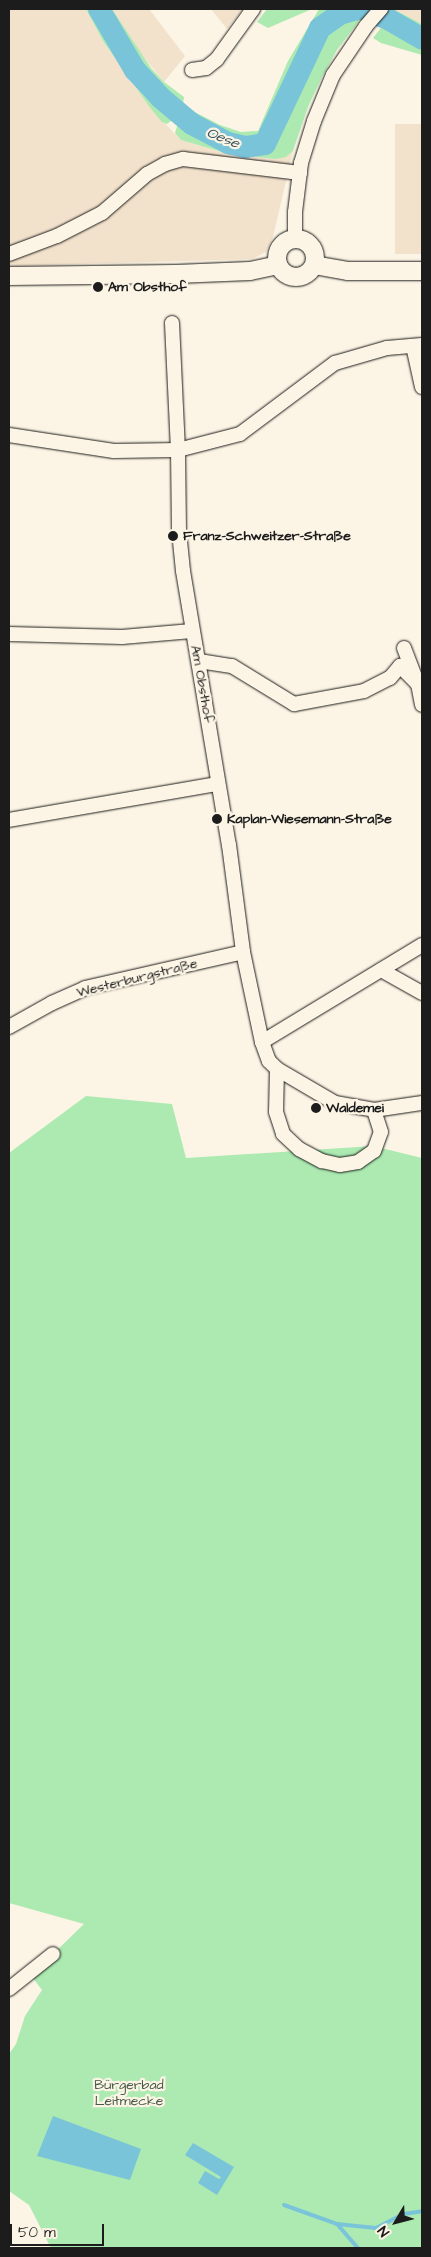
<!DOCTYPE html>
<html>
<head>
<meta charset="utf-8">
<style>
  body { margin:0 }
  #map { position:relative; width:431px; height:2257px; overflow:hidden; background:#fcf5e5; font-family:"Architects Daughter",sans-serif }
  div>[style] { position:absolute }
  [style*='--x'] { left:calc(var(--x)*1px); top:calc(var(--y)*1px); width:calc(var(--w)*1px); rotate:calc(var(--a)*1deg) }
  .built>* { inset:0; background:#f2e1cb; transform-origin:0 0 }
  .green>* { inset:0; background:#aceab1 }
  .water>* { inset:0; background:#7ac4da }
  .stream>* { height:4px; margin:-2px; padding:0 2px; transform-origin:2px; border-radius:2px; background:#7ac4da }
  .river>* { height:22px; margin:-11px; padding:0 11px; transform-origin:11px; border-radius:11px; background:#7ac4da }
  .roads { filter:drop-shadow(0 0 1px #1c1c1c) drop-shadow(0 0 1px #1c1c1c) }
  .minor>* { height:14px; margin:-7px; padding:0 7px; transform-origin:7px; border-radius:7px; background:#fcf5e5 }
  .major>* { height:18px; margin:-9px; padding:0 9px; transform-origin:9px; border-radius:9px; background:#fcf5e5 }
  .major>.ring { margin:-9px; padding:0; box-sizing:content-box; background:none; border:18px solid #fcf5e5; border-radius:50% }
  .dots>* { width:14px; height:14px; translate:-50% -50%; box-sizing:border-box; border:2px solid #fcf5e5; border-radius:50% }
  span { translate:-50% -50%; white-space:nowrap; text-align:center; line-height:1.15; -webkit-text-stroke:4.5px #fcf5e5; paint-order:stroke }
  .poi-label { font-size:14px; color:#1c1c1c; font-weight:700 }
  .left { translate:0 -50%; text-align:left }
  .street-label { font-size:14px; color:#1c1c1c }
  .park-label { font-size:14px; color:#475a49 }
  .water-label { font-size:15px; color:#3d575e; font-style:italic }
  .frame { position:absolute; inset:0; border:10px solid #1c1c1c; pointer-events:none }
  .north { position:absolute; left:371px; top:2197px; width:50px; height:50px; -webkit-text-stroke:4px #fcf5e5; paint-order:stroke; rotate:233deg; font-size:14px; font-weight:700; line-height:20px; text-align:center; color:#1c1c1c }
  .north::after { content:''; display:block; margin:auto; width:18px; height:22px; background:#1c1c1c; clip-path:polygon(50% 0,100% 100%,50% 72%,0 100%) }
  .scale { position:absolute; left:10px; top:2224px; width:94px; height:22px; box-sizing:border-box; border:2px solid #1c1c1c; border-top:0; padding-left:6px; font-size:15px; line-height:18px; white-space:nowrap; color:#1c1c1c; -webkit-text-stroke:4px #fcf5e5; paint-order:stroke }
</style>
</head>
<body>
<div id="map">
  <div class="built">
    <div style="clip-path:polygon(9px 9px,86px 9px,103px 41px,151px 109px,181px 140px,229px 154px,286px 157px,293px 151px,273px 237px,266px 252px,252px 259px,9px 266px)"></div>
    <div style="clip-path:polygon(112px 9px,149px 9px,185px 56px,164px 82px,137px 49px)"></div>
    <div style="clip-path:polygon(211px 9px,243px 9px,227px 29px)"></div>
    <div style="clip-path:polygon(422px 9px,422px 24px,395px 10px,396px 9px)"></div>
    <div style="left:422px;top:124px;width:130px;height:27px;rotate:90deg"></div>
  </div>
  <div class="green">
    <div style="clip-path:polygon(86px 9px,90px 9px,132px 77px,147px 94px,174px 118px,171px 121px,167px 124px,162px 122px,151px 109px,103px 41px)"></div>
    <div style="clip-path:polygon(105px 9px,112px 9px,151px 68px,164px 82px,184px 97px,183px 104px,181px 105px,158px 87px,149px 77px,133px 55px)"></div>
    <div style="clip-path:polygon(267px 9px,312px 9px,268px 28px,257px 22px)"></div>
    <div style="clip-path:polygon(319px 9px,368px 9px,337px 50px,322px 77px,308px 107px,293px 151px,286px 157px,276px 159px,229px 154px,181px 140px,175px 133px,178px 123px,189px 109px,220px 125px,241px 132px,258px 131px,288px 61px)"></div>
    <div style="clip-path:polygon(395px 10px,422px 24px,422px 55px,381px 43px,373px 38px)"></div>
    <div style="clip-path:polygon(86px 1096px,172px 1104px,186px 1158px,373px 1146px,422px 1158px,422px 2248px,51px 2248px,29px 2205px,9px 2191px,9px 2054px,16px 2044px,25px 2016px,42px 1990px,29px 1973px,53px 1954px,84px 1924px,9px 1903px,9px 1153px)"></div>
  </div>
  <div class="water">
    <div style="clip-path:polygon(53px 2116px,141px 2149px,130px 2180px,37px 2156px)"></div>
    <div style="clip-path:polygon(193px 2143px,234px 2167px,217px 2195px,198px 2183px,205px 2171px,219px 2179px,221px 2177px,185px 2155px)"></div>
  </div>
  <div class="stream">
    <div style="--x:284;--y:2205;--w:56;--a:19.7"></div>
    <div style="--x:337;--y:2224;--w:32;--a:49"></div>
    <div style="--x:337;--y:2224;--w:39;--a:6"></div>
    <div style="--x:376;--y:2228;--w:31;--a:-27"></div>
    <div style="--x:404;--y:2214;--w:18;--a:-9"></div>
  </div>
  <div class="river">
    <div style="--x:99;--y:9;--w:71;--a:59.5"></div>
    <div style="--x:135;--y:70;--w:38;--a:47"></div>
    <div style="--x:161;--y:98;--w:40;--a:40"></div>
    <div style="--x:192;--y:124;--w:41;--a:27.8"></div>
    <div style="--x:228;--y:143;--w:18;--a:13"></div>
    <div style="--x:246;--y:147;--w:19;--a:-9"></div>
    <div style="--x:265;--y:144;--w:128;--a:-64.6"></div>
    <div style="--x:320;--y:28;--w:24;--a:-35"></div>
    <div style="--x:340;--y:14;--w:19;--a:-16"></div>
    <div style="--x:362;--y:9;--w:28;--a:21"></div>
    <div style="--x:388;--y:19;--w:39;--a:30"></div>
  </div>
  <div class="roads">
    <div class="minor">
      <div style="--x:192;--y:70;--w:14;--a:-8"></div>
      <div style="--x:206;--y:68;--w:14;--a:-39"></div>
      <div style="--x:217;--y:59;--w:62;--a:-54.2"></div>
      <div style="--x:295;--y:239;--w:27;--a:-90"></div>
      <div style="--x:295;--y:212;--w:49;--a:-83"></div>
      <div style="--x:301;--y:163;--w:44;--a:-72.8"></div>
      <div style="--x:314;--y:121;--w:50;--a:-67.6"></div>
      <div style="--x:333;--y:75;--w:59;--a:-56"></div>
      <div style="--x:366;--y:26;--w:23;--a:-49"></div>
      <div style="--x:9;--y:254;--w:51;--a:-20.6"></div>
      <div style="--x:57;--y:236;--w:51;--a:-27.1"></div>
      <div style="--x:102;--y:213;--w:60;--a:-40.9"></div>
      <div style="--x:147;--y:174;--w:21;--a:-29"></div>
      <div style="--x:165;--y:164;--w:19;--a:-16"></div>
      <div style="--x:183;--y:159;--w:118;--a:6.8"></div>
      <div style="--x:172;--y:323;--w:127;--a:87.3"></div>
      <div style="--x:178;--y:450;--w:81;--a:89.3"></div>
      <div style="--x:179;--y:531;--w:40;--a:84.3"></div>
      <div style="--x:183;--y:571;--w:278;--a:80.5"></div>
      <div style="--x:229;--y:845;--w:108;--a:82.5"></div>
      <div style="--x:243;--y:952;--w:92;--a:78.1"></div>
      <div style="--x:413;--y:346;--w:42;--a:77.6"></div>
      <div style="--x:9;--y:435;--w:106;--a:8.7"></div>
      <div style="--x:114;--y:451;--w:64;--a:-0.9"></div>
      <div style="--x:178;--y:450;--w:64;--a:-14.5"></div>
      <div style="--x:240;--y:434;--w:119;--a:-36.8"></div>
      <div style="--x:335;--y:363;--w:54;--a:-16.1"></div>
      <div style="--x:387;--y:348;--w:35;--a:-5"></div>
      <div style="--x:9;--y:634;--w:113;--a:1.5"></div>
      <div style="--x:122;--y:637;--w:70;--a:-4.9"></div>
      <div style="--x:404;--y:648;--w:39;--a:69"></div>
      <div style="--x:418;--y:684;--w:21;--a:79"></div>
      <div style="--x:199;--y:661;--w:33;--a:9"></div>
      <div style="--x:232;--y:666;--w:73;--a:31.5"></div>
      <div style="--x:294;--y:704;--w:71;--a:-10.5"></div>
      <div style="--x:364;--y:691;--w:29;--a:-27"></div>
      <div style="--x:390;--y:678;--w:16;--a:-50"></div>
      <div style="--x:400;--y:666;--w:25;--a:45"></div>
      <div style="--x:9;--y:820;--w:212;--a:-9.8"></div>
      <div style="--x:422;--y:945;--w:187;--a:148.8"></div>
      <div style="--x:262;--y:1042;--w:20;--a:70"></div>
      <div style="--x:269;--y:1061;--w:11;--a:45"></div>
      <div style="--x:277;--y:1069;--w:67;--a:30.4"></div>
      <div style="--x:335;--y:1103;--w:40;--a:10"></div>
      <div style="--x:374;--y:1110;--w:49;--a:-8.3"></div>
      <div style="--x:381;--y:970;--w:47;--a:29.3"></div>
      <div style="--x:9;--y:1027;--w:49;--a:-29.2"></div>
      <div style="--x:52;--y:1003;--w:36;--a:-24"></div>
      <div style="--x:85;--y:988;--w:162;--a:-12.8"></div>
      <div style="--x:277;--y:1069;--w:43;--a:91.3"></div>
      <div style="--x:276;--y:1112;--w:23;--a:72"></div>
      <div style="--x:283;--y:1134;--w:22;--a:43"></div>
      <div style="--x:299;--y:1149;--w:26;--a:28"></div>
      <div style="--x:322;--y:1161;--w:18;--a:13"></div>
      <div style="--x:340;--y:1165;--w:18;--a:-9"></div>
      <div style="--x:358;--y:1162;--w:19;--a:-35"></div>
      <div style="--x:374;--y:1151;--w:20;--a:-70"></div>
      <div style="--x:381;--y:1132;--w:23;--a:-108"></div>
      <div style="--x:9;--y:1989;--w:56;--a:-38.5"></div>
    </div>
    <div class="major">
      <div class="ring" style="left:277px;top:239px;width:20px;height:20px"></div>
      <div style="--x:314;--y:265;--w:35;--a:10"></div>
      <div style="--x:348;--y:271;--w:74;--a:0"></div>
      <div style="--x:9;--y:276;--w:167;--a:-0.7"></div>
      <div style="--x:176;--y:274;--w:74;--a:-2.3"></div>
      <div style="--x:250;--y:271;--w:29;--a:-12"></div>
    </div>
  </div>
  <div class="dots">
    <div style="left:98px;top:287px;background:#1c1c1c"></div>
    <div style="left:173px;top:536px;background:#1c1c1c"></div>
    <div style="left:217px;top:819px;background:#1c1c1c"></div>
    <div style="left:316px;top:1108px;background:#1c1c1c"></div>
  </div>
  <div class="poi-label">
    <span class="left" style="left:108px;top:287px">Am Obsthof</span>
    <span class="left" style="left:183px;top:536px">Franz-Schweitzer-Straße</span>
    <span class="left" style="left:227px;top:819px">Kaplan-Wiesemann-Straße</span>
    <span class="left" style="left:326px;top:1108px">Waldemei</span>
  </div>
  <div class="street-label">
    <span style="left:202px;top:684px;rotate:80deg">Am Obsthof</span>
    <span style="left:137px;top:978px;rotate:-14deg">Westerburgstraße</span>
  </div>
  <div class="park-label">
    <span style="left:129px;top:2093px">Bürgerbad<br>Leitmecke</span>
  </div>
  <div class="water-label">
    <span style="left:223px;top:138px;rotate:22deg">Oese</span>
  </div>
  <div class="frame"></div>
  <div class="north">N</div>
  <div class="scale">50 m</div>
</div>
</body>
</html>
